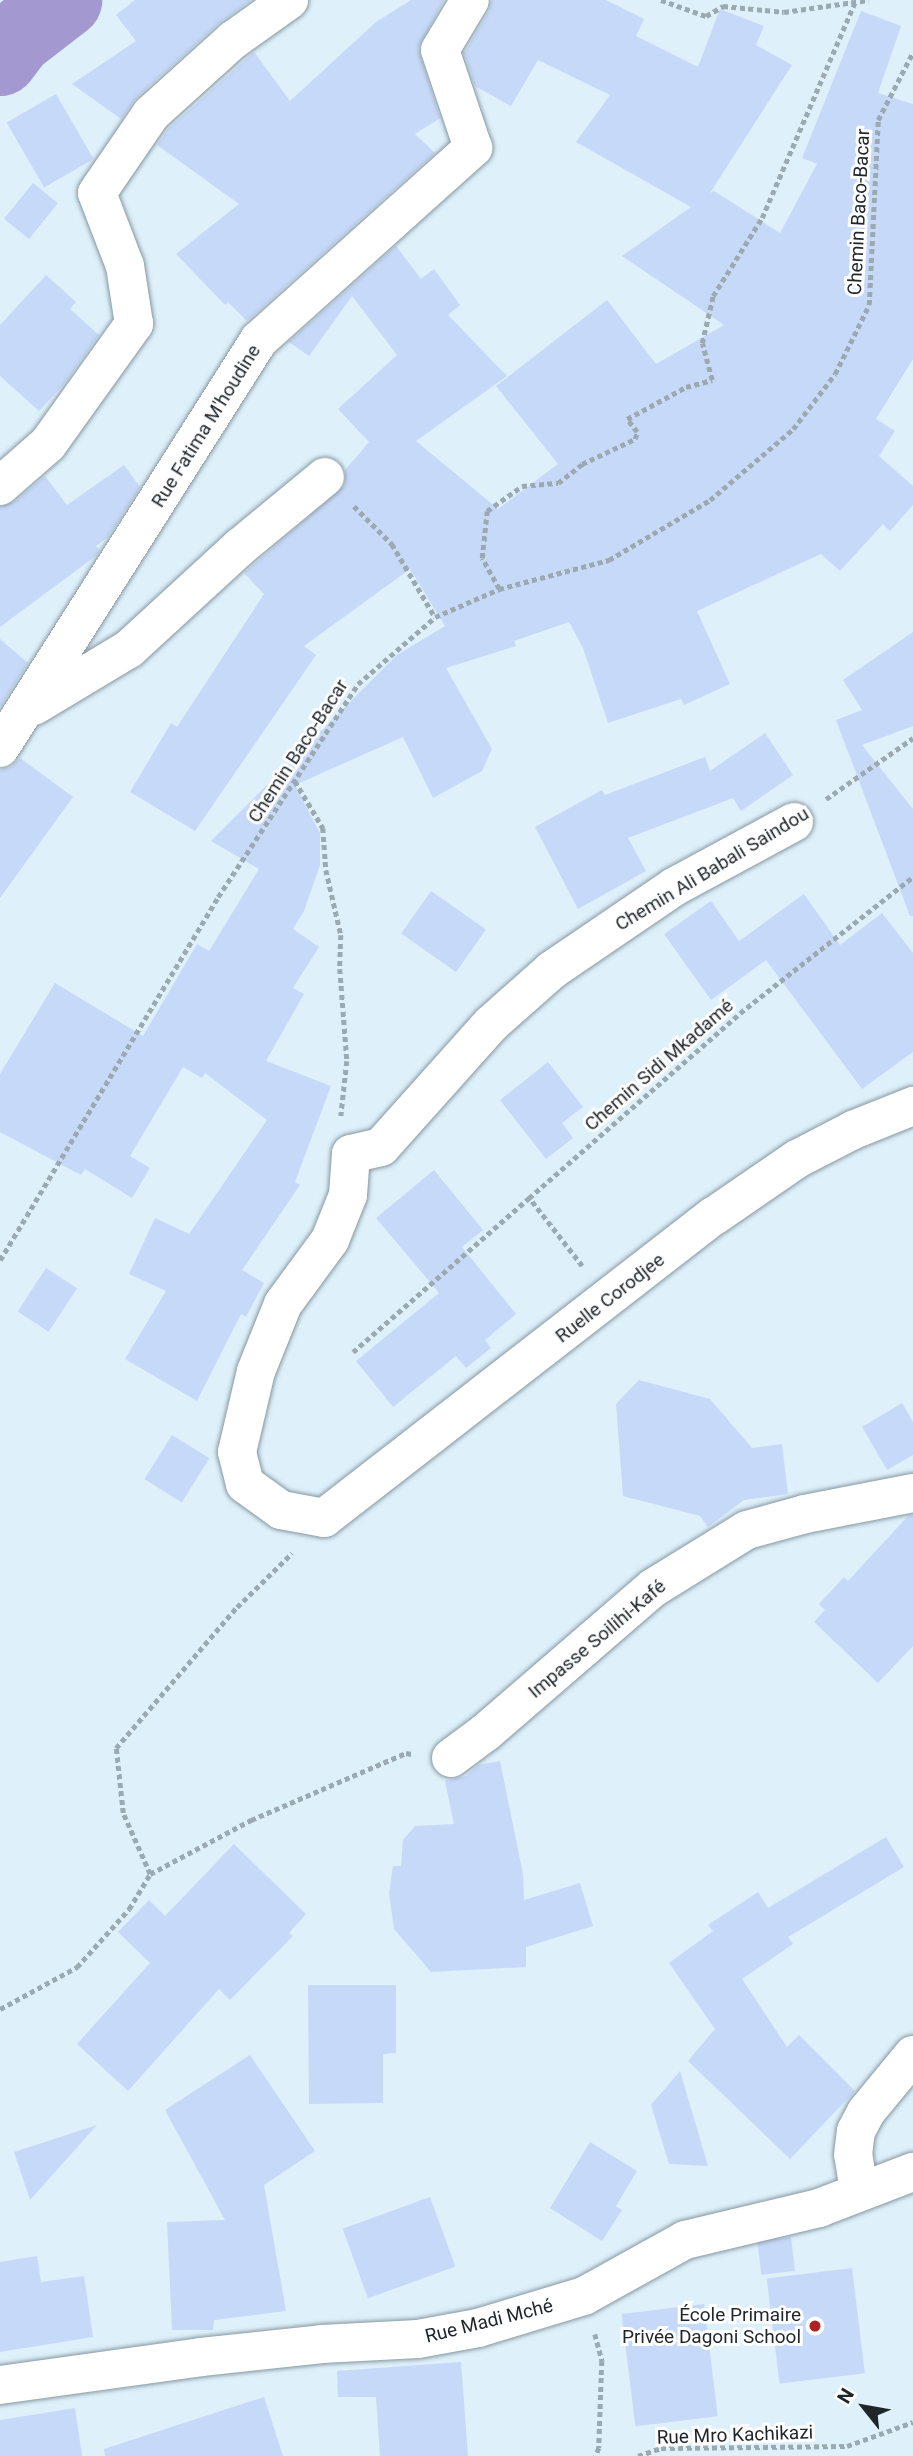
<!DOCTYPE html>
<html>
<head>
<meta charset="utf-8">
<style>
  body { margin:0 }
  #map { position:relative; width:913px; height:2456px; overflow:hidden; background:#def0fa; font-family:Roboto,sans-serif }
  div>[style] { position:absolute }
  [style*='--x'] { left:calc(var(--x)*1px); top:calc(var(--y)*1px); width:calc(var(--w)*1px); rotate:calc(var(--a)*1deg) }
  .river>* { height:75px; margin:-37.5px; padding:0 37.5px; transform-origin:37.5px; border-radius:37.5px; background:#a398cf }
  .building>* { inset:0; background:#c7d9f9; transform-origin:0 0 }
  .path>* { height:4.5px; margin-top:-2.25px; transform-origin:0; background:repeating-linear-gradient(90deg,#9ba9b1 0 5px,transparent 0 8.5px) }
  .roads { filter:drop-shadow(0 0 2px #8697a0) drop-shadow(0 0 2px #8697a0) }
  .minor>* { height:38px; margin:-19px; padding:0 19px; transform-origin:19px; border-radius:19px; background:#fff }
  .dots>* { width:19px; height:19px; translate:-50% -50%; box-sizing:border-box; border:4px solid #fff; border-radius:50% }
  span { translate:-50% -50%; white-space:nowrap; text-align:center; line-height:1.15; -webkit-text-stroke:6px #fff; paint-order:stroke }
  .street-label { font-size:19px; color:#1f262a }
  .poi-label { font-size:19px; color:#1f262a }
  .right { translate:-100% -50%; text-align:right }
  .north { position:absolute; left:829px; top:2372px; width:70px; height:70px; -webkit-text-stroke:5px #fff; paint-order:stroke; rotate:301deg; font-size:19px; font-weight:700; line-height:28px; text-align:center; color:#1f262a }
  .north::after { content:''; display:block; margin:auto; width:24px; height:32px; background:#1f262a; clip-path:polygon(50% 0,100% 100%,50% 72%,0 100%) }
</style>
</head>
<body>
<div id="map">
  <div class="river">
    <div style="--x:0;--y:58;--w:26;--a:-53"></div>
    <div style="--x:16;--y:37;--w:61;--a:-37.6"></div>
  </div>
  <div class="building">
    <div style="clip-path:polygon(135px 0,251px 0,218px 24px,136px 98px,121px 119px,72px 84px,136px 41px,116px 15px)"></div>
    <div style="clip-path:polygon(411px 0,444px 0,418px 48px,440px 118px,415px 134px,435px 153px,247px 321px,228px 302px,225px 305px,176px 254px,239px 204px,157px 145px,168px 129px,254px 52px,290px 101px,376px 22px)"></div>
    <div style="clip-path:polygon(492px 0,606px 0,644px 19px,636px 36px,698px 67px,720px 9px,764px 26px,756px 45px,792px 65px,710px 193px,714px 191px,780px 233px,817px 164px,802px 158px,861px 11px,901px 26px,878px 93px,913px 104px,913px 359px,876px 419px,895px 431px,879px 456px,913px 486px,913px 505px,890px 531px,883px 524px,840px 571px,821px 554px,697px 611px,730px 684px,684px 705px,681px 699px,608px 723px,583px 648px,569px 622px,514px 641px,516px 646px,446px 668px,492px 749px,482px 771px,433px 798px,403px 737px,295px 785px,320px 833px,320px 865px,304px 911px,293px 929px,319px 947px,293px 988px,304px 994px,266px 1061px,331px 1086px,295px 1182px,300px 1185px,242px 1270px,264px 1283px,246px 1317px,241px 1314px,197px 1401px,125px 1359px,166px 1291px,129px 1274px,155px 1218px,189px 1234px,267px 1120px,205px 1073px,202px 1078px,183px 1067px,130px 1156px,150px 1168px,132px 1198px,85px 1169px,81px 1175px,0 1132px,0 1074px,55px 983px,143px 1036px,197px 944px,209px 951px,259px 869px,211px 841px,397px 655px,445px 626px,410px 569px,304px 646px,316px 655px,195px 831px,130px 792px,171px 723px,177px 727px,264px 594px,244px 573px,345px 485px,345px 470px,369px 442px,338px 409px,397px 355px,352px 296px,309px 356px,289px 342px,396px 246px,421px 279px,434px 269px,460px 305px,448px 315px,507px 376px,416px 441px,498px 509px,558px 464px,496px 386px,607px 300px,656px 364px,724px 325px,622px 256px,691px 207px,576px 142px,610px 95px,538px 60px,511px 106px,475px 86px,464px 53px,489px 11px)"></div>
    <div style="left:56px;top:94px;width:75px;height:57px;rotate:60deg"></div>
    <div style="left:33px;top:183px;width:32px;height:46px;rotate:39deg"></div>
    <div style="clip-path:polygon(46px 275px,76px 302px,70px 309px,99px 335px,64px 384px,39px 411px,0 376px,0 325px)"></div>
    <div style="clip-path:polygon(124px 465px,140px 487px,108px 537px,96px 546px,100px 550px,97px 555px,0 627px,0 507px,14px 502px,45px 476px,67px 505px)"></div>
    <div style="clip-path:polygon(913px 632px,913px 726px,862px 745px,913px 809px,913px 916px,910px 916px,836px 720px,862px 710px,843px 680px)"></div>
    <div style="clip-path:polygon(0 639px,28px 663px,0 707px)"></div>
    <div style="clip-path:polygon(765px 733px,793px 775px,741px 811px,733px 798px,628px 838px,646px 871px,578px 909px,535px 827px,602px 790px,605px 795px,705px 757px,710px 771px)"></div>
    <div style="clip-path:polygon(20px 758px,73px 797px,0 898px,0 770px,11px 767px)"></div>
    <div style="left:431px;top:891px;width:67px;height:52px;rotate:35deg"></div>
    <div style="clip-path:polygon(804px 894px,840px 945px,882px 913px,913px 953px,913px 1052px,862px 1089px,766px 960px,711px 1000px,664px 934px,711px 901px,739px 941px)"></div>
    <div style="clip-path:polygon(548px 1062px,583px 1107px,562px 1123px,573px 1138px,546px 1159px,500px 1100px)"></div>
    <div style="clip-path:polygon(434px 1170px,483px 1230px,462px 1247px,516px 1314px,485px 1340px,491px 1348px,466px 1368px,456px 1356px,393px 1407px,356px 1361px,439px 1293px,376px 1218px)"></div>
    <div style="left:46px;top:1268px;width:37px;height:52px;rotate:33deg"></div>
    <div style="clip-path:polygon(639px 1380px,710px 1399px,752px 1448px,782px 1444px,788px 1494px,744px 1500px,708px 1527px,700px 1516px,623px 1496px,616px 1404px)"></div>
    <div style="clip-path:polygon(902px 1403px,913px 1422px,913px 1455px,887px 1470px,862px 1427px)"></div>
    <div style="left:172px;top:1435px;width:44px;height:52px;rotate:32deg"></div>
    <div style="clip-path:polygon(913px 1515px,913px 1646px,878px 1683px,814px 1622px,825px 1610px,819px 1604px,844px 1577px,848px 1581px,908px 1516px)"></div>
    <div style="clip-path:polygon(500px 1761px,523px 1874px,524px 1900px,580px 1883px,593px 1926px,526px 1947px,526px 1967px,431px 1972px,394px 1929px,389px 1893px,393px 1866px,401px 1866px,403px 1840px,415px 1826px,454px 1824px,445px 1781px,466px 1776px,478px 1765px)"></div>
    <div style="clip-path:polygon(886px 1837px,904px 1867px,788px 1937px,793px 1944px,742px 1979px,787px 2047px,799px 2035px,855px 2091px,790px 2159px,688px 2061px,715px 2029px,669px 1963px,713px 1931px,708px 1925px,758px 1892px,768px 1908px)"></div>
    <div style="clip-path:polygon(234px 1844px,306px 1914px,289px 1933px,293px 1936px,230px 2000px,219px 1989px,128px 2091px,77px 2044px,150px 1963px,118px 1932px,149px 1900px,165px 1916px)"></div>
    <div style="clip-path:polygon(308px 1985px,396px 1985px,396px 2053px,383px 2054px,383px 2103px,309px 2104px)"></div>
    <div style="clip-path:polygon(250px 2055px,315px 2151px,264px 2185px,286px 2311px,214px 2320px,213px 2330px,172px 2330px,167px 2222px,225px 2220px,165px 2110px)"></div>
    <div style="clip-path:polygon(680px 2071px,708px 2166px,669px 2164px,651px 2105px)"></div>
    <div style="clip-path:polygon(97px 2125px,30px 2200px,14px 2152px)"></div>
    <div style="clip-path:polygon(590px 2142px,637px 2171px,616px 2206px,622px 2210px,602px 2241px,550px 2208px)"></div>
    <div style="left:430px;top:2197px;width:74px;height:93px;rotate:70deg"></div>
    <div style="left:791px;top:2237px;width:34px;height:34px;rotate:83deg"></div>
    <div style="clip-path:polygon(37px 2256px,41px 2282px,84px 2276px,93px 2337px,0 2352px,0 2262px)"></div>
    <div style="left:852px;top:2268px;width:106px;height:86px;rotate:83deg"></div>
    <div style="left:704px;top:2304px;width:113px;height:83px;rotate:83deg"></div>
    <div style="clip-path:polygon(461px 2362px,468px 2456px,380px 2456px,376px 2397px,338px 2397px,337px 2371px)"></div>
    <div style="clip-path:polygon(264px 2397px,283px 2456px,105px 2456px,104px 2449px)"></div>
    <div style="clip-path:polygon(75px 2408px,82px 2456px,0 2456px,0 2420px)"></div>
  </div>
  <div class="path">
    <div style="--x:661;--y:0;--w:48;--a:19.6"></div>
    <div style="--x:706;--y:16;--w:20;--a:-30"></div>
    <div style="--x:723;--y:6;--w:61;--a:5.6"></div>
    <div style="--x:784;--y:12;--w:85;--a:-8.1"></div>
    <div style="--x:354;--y:506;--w:54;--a:45"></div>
    <div style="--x:392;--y:544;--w:85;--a:59.5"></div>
    <div style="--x:499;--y:589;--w:35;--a:-119"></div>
    <div style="--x:482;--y:558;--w:47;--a:-83.9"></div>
    <div style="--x:487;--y:511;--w:43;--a:-35.5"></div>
    <div style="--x:522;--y:486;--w:36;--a:-5"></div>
    <div style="--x:558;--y:483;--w:31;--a:-38"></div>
    <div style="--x:582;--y:464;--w:59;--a:-25.3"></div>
    <div style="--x:635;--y:439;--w:7;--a:-74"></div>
    <div style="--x:637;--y:432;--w:16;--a:-128"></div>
    <div style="--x:627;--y:419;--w:67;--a:-28.5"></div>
    <div style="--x:686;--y:387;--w:27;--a:-15"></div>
    <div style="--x:712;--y:380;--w:38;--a:-105"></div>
    <div style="--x:702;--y:343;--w:48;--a:-76.8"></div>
    <div style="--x:713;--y:296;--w:92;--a:-57.9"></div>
    <div style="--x:762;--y:218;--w:235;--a:-66.7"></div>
    <div style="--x:295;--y:781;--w:55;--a:59.2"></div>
    <div style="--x:323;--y:828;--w:42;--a:85.9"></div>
    <div style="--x:326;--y:870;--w:67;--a:77"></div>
    <div style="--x:341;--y:935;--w:34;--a:92"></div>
    <div style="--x:340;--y:969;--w:92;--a:85.6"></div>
    <div style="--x:347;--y:1061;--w:55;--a:96.2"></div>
    <div style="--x:826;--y:799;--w:106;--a:-35"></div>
    <div style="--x:0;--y:1260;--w:423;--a:-59"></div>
    <div style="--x:218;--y:897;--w:255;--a:-56.7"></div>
    <div style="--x:358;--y:684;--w:102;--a:-41"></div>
    <div style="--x:435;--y:617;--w:70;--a:-23.6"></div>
    <div style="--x:499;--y:589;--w:114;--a:-14.8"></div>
    <div style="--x:609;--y:560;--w:117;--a:-30.7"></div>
    <div style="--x:710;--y:500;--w:109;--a:-40.5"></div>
    <div style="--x:793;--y:429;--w:69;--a:-52.6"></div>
    <div style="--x:835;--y:374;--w:77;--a:-63.8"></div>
    <div style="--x:869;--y:305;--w:185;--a:-87.2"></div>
    <div style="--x:878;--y:120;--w:76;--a:-62.8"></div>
    <div style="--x:582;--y:1266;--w:86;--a:-127.9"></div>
    <div style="--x:529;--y:1198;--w:281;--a:-41.2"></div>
    <div style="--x:740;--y:1013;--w:220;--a:-38.2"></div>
    <div style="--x:353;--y:1352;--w:234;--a:-41.2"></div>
    <div style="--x:150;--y:1874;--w:67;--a:-113.9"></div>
    <div style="--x:123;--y:1813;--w:65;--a:-96.1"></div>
    <div style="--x:116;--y:1748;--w:186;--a:-49.4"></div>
    <div style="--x:237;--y:1607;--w:77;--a:-44.5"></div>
    <div style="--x:0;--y:2009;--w:88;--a:-28.6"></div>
    <div style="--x:77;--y:1967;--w:78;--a:-48.1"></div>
    <div style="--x:129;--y:1909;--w:41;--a:-59"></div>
    <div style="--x:150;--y:1874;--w:115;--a:-28.1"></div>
    <div style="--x:251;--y:1820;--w:169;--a:-23.4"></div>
    <div style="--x:406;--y:1753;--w:6;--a:9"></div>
    <div style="--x:595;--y:2334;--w:28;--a:75"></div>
    <div style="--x:602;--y:2361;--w:87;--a:92"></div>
    <div style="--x:599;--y:2448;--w:9;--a:111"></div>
    <div style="--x:638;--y:2456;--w:24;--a:-19"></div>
    <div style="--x:661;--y:2448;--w:186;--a:-0.6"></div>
    <div style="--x:847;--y:2446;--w:70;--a:-20"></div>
  </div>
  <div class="roads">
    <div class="minor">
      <div style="--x:0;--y:486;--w:64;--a:-41.2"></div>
      <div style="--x:48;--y:444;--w:148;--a:-54.4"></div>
      <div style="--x:134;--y:324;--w:59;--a:-98.8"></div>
      <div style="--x:125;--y:266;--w:78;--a:-111"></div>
      <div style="--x:97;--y:193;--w:96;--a:-55.6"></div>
      <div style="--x:151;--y:114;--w:110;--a:-42.1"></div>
      <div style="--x:233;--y:40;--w:69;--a:-35.5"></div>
      <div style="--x:34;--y:706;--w:111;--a:-31"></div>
      <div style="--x:129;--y:649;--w:151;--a:-42.6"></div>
      <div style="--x:240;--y:547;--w:110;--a:-39.5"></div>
      <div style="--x:0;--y:748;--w:483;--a:-57.6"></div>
      <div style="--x:259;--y:340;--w:288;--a:-41.9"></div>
      <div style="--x:473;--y:148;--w:103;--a:-108.6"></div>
      <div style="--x:440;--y:50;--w:58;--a:-59"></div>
      <div style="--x:794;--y:822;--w:136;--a:151.6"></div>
      <div style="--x:674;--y:887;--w:148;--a:145.8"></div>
      <div style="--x:552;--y:970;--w:81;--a:138.5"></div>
      <div style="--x:491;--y:1024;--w:165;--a:131.8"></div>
      <div style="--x:381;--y:1147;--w:31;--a:167"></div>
      <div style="--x:351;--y:1154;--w:41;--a:94.2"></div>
      <div style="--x:348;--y:1195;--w:48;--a:111.8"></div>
      <div style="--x:330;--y:1240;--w:79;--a:126.3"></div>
      <div style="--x:283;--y:1304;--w:72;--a:111.9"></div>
      <div style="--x:256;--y:1371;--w:83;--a:103.2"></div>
      <div style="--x:237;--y:1452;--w:33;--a:76"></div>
      <div style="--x:245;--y:1484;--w:44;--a:35.8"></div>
      <div style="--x:281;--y:1510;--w:44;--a:10.5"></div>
      <div style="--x:324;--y:1518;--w:493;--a:-37.8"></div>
      <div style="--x:714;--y:1216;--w:101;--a:-34.5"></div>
      <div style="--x:797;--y:1159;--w:63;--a:-27.4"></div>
      <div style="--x:853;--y:1130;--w:65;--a:-21.8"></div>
      <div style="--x:451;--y:1758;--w:44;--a:-36.6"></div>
      <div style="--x:486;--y:1732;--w:221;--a:-40.8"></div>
      <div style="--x:653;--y:1588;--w:110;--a:-31.7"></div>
      <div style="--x:747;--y:1530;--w:60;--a:-15.4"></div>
      <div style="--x:805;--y:1514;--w:110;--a:-11"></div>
      <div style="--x:859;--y:2191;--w:36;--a:-99"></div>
      <div style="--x:853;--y:2155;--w:24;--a:-83"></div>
      <div style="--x:856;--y:2131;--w:21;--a:-62"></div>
      <div style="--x:866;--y:2112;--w:74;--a:-50.5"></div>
      <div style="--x:0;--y:2385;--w:203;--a:-7.9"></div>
      <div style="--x:201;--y:2357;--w:122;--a:-6.1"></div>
      <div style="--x:322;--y:2344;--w:96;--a:-3"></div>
      <div style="--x:418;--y:2339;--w:61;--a:-10.4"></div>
      <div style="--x:478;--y:2328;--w:111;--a:-16.8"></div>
      <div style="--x:584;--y:2296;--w:115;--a:-29"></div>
      <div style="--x:685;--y:2240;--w:138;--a:-13.4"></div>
      <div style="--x:819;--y:2208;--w:101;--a:-21"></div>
    </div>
  </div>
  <div class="dots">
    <div style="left:815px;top:2326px;background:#b12022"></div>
  </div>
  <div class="street-label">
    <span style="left:859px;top:212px;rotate:-87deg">Chemin Baco-Bacar</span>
    <span style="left:206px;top:426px;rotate:-58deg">Rue Fatima M'houdine</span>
    <span style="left:298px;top:751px;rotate:-57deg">Chemin Baco-Bacar</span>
    <span style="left:712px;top:869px;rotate:-31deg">Chemin Ali Babali Saindou</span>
    <span style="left:659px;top:1065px;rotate:-41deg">Chemin Sidi Mkadamé</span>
    <span style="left:610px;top:1298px;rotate:-38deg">Ruelle Corodjee</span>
    <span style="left:597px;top:1639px;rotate:-40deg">Impasse Soilihi-Kafé</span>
    <span style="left:489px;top:2321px;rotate:-14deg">Rue Madi Mché</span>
    <span style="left:735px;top:2435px;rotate:-2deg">Rue Mro Kachikazi</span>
  </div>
  <div class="poi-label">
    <span class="right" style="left:801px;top:2326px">École Primaire<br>Privée Dagoni School</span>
  </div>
  <div class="north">N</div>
</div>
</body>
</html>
